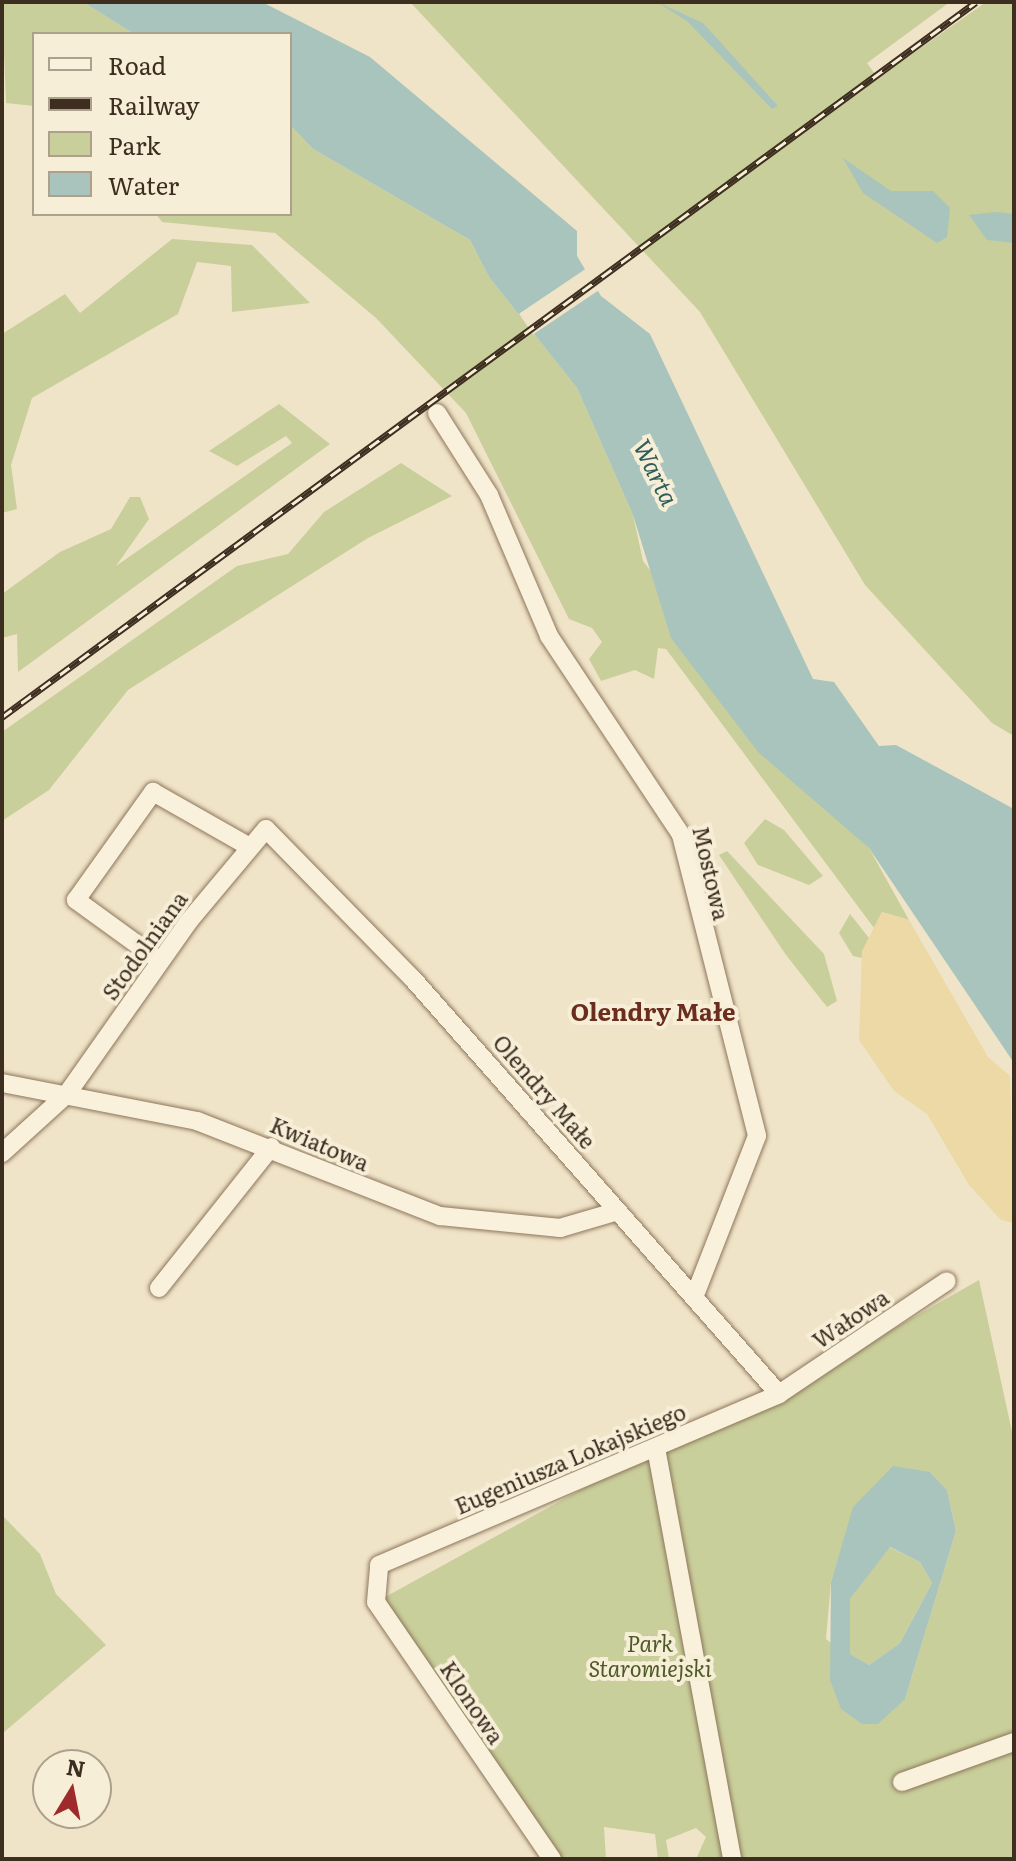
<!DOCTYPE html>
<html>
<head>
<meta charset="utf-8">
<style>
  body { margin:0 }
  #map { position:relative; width:1016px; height:1861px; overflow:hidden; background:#f0e4c8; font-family:Literata,serif }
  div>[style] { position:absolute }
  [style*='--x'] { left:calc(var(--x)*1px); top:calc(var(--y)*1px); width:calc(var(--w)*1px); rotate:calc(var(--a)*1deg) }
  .green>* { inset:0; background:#c9cf9b }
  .sand>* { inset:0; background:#ecd9a5 }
  .water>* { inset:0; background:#a9c4bc }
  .pier>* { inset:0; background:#f0e4c8; transform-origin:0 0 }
  .roads { filter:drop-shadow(0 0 2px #8d765c) drop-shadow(0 0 2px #8d765c) }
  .street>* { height:18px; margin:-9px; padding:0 9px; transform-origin:9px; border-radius:9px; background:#faf1dc }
  .rail>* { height:7px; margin-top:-3.5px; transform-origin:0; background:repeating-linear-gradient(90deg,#f7eed8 0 12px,#3d2e20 0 24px); box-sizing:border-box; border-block:2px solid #3d2e20 }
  span { translate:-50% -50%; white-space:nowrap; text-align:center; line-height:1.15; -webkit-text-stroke:8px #f7eed8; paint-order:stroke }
  .street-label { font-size:22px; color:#3d2e20 }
  .park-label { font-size:22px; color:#4d5a26; font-style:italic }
  .water-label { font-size:24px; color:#2f5d5a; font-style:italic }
  .neighbourhood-label { font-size:24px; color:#6b2e1e; font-weight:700 }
  .frame { position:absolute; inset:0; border:4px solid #3d2e20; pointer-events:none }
  .legend { position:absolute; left:32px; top:32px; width:260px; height:184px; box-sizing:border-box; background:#f7eed8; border:2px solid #ada18e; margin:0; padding:10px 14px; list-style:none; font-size:24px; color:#3d2e20 }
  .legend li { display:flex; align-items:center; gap:16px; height:40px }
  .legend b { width:40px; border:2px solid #ada18e }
  .north { position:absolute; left:32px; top:1749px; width:80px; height:80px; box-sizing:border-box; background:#f7eed8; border:2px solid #ada18e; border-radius:50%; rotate:10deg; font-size:22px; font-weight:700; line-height:32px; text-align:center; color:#3d2e20 }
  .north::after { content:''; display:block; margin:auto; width:28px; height:36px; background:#9e2a2b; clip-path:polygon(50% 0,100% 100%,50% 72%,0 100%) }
</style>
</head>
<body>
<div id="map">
  <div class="green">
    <div style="clip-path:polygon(2px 2px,83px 2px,134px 34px,34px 34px,34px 106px,6px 103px)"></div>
    <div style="clip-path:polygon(410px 2px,950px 2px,867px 63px,878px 78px,986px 2px,1014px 2px,1014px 736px,992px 723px,865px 585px,700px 312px)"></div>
    <div style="clip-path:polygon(290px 125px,313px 149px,470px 240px,489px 277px,577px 388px,633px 515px,643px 561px,832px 810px,869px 848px,909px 920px,882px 912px,874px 928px,666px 649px,658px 648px,654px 679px,635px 670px,601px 681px,589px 659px,602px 642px,592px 628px,569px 619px,466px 413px,376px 318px,275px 233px,162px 222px,156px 214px,290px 214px)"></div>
    <div style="clip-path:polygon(172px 239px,252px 245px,310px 303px,232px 312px,231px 266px,197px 262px,178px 314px,32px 398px,11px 465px,17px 509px,2px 513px,2px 334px,65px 294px,80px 313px)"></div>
    <div style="clip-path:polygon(279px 404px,330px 444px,18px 672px,17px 634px,2px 638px,2px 594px,60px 552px,111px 529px,130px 497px,140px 497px,149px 519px,116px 566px,292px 443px,286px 436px,237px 466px,209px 451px)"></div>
    <div style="clip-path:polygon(401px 463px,452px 496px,368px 538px,128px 690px,49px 790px,2px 821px,2px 732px,237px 566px,288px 554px,324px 512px)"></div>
    <div style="clip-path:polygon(765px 819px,784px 830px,823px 876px,809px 885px,758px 865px,744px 843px)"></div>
    <div style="clip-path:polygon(727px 851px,824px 954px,837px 1001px,827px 1007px,786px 955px,719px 855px)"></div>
    <div style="clip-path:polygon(850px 914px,869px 938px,862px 958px,853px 956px,839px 933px)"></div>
    <div style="clip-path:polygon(evenodd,979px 1280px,1014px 1441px,1014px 1859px,696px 1859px,706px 1837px,696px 1828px,666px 1840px,669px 1859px,658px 1859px,655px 1834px,604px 1827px,606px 1859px,555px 1859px,376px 1602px,648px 1453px,779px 1394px,979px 1280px,930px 1472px,947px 1490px,956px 1531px,905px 1699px,826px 1639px,831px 1582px,854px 1507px,930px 1472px)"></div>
    <div style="clip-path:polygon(2px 1515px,40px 1554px,56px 1594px,106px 1645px,3px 1733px)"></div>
    <div style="clip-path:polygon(889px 1547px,920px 1562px,932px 1583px,900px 1643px,869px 1665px,850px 1654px,850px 1599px)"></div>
  </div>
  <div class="sand">
    <div style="clip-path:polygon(882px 912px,909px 920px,988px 1057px,1010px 1076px,1014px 1223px,1001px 1220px,969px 1185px,927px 1114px,894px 1091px,859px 1040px,862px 951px)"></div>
  </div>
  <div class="water">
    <div style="clip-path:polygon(83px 2px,262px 2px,370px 57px,577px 231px,577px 256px,601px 296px,650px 334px,813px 679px,834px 682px,879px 746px,896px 745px,1014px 809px,1014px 1063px,869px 848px,758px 752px,671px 638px,633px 515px,577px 388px,489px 277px,470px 240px,313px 149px,290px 125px,290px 34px,134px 34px)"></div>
    <div style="clip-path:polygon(657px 2px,703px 23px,778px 106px,772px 109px,687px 21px)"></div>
    <div style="clip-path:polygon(843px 158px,891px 191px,933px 191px,950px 208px,947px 237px,937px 243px,863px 193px)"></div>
    <div style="clip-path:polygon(996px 212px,1014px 214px,1014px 243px,987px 240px,969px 215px)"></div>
    <div style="clip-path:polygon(evenodd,893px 1466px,930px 1472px,947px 1490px,956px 1531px,905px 1699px,878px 1724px,862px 1724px,841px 1709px,830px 1680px,831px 1582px,853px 1507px,893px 1466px,890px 1547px,920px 1562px,932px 1583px,900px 1643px,869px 1665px,850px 1654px,850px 1599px,890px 1547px)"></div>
  </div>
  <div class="pier">
    <div style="left:587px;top:268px;width:25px;height:82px;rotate:56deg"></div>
  </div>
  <div class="roads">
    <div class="street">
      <div style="--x:437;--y:413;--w:97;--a:57.6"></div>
      <div style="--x:489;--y:495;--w:153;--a:66.9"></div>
      <div style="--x:549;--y:636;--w:239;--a:56.4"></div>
      <div style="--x:681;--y:835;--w:310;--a:75.8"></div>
      <div style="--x:757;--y:1136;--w:171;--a:111.3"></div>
      <div style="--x:160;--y:961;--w:104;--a:-144"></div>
      <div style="--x:76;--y:900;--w:133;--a:-54.5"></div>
      <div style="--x:153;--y:792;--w:109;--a:29.6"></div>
      <div style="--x:2;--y:1083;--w:199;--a:11"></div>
      <div style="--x:197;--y:1121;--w:261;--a:21.4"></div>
      <div style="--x:440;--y:1216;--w:121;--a:5.7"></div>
      <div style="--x:560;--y:1228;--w:60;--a:-16.3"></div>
      <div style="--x:2;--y:1153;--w:88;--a:-42.2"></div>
      <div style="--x:67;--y:1094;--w:212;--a:-54.8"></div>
      <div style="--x:189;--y:921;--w:120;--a:-50.1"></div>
      <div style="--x:266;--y:829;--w:210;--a:45.6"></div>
      <div style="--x:413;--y:979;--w:553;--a:48.59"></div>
      <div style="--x:159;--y:1288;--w:180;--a:-51.5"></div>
      <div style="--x:656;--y:1448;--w:418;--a:79.5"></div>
      <div style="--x:902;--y:1782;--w:119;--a:-19.7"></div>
      <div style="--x:552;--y:1859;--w:311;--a:-124.4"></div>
      <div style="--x:376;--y:1602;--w:37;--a:-85"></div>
      <div style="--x:379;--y:1565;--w:435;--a:-23.1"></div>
      <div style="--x:779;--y:1394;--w:202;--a:-33.9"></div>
    </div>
  </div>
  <div class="rail">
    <div style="--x:2;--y:717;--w:1208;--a:-36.28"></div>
  </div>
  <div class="street-label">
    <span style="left:712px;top:873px;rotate:77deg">Mostowa</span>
    <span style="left:144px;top:945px;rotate:-54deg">Stodolniana</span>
    <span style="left:545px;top:1091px;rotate:49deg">Olendry Małe</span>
    <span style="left:320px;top:1143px;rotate:23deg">Kwiatowa</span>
    <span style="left:850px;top:1318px;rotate:-34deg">Wałowa</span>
    <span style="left:570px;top:1458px;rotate:-23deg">Eugeniusza Lokajskiego</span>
    <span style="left:473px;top:1702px;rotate:56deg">Klonowa</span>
  </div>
  <div class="park-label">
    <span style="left:650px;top:1655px">Park<br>Staromiejski</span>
  </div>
  <div class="water-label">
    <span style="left:657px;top:472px;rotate:64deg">Warta</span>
  </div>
  <div class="neighbourhood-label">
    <span style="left:653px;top:1011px">Olendry Małe</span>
  </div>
  <div class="frame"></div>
  <ul class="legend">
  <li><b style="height:10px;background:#faf1dc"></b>Road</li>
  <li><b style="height:10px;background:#3d2e20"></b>Railway</li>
  <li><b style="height:22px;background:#c9cf9b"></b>Park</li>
  <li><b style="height:22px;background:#a9c4bc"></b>Water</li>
  </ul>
  <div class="north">N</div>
</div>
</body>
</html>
